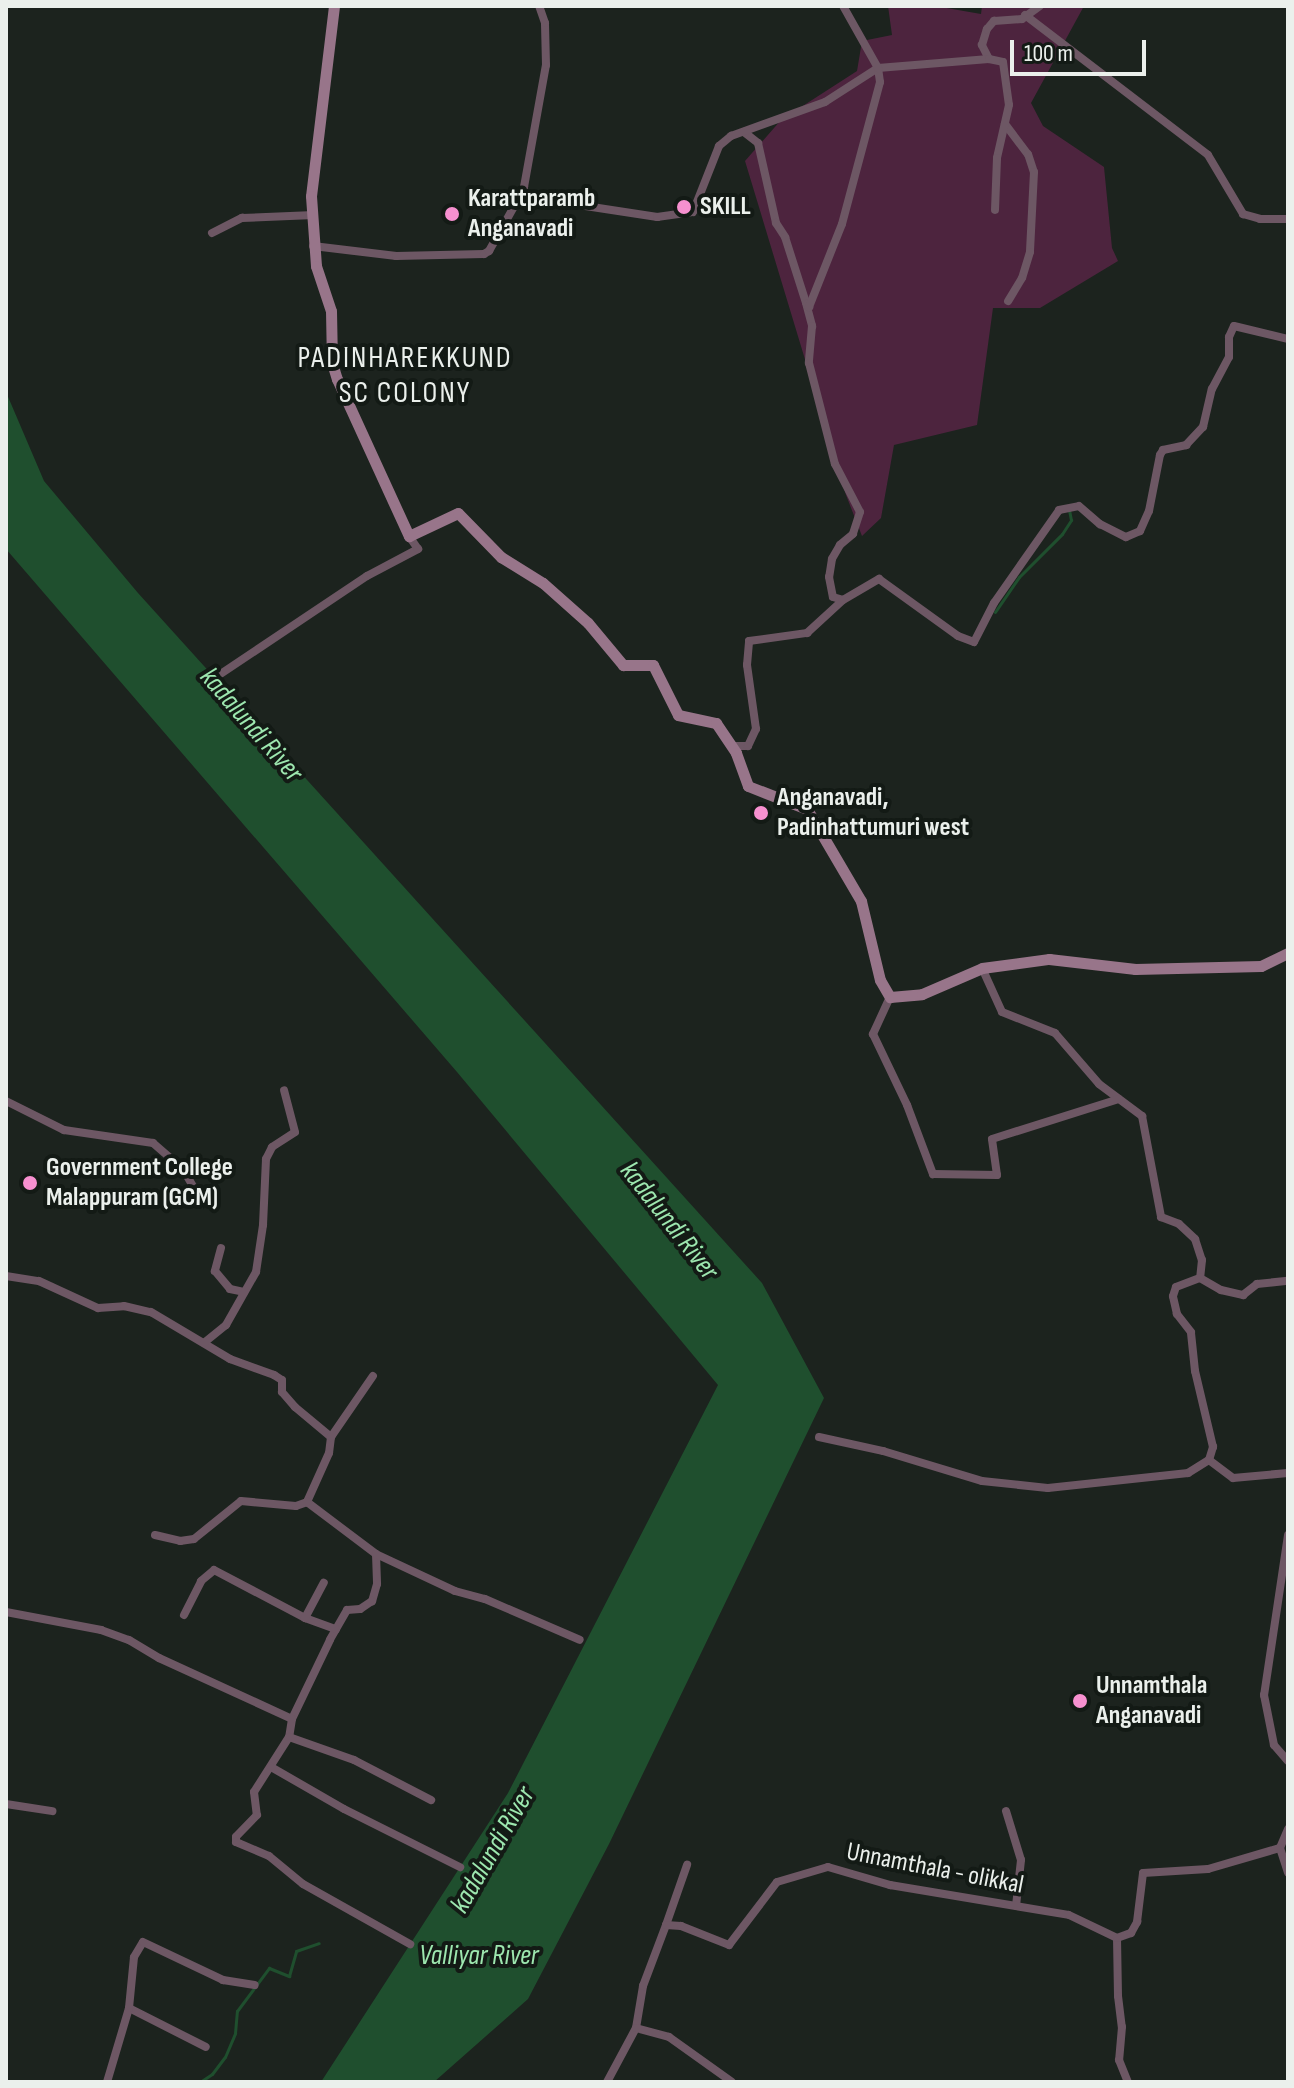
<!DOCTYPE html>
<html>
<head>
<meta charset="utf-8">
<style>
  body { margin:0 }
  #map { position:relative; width:1294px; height:2088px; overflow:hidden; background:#1c231e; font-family:"Sofia Sans Condensed",sans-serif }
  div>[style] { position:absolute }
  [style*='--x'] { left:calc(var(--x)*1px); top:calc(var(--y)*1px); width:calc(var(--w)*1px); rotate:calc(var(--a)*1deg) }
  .green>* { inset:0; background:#4d243e }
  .water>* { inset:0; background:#1f4f2e }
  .stream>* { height:3px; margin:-1.5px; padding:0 1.5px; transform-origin:1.5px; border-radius:1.5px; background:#1f4f2e }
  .street>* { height:8px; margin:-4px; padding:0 4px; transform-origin:4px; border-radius:4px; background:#6d5764 }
  .secondary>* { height:11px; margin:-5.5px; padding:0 5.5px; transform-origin:5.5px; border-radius:5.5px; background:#98758a }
  .dots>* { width:22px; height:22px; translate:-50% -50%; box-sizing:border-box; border:4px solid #131a15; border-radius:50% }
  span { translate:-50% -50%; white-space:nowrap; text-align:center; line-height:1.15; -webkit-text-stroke:8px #131a15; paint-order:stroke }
  .poi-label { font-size:26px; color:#ebf0ec; font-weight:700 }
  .left { translate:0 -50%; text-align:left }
  .street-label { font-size:26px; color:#ebf0ec }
  .water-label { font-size:28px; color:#9de7af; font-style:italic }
  .quarter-label { font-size:30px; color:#ebf0ec; letter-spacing:2px }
  .frame { position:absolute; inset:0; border:8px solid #ebf0ec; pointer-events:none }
  .scale { position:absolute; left:1010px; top:40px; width:136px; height:36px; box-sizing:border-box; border:4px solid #ebf0ec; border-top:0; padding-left:10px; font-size:24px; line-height:28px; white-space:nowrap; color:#ebf0ec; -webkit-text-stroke:6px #131a15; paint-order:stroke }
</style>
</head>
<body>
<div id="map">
  <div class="green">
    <div style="clip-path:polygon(888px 6px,935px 6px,981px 14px,982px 6px,1084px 6px,1031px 103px,1043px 126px,1104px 167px,1112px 248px,1118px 261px,1040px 308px,993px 308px,977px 425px,894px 445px,881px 518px,862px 536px,846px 495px,745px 161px,781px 120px,857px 71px,862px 41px,892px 35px)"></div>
  </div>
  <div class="water">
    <div style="clip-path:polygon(6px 392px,44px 481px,138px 593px,762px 1283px,824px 1398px,609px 1844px,528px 1999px,434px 2082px,321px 2082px,508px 1793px,718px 1385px,457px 1072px,6px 549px)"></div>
  </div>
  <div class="stream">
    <div style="--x:995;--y:612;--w:42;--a:-55.6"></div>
    <div style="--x:1019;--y:577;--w:61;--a:-45"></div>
    <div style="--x:1062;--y:534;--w:17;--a:-57"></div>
    <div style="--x:1071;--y:520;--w:10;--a:-101"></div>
    <div style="--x:200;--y:2082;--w:14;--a:-34"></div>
    <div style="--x:212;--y:2074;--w:21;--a:-53"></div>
    <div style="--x:225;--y:2057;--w:26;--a:-67"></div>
    <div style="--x:235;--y:2033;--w:22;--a:-85"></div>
    <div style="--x:237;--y:2011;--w:54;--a:-53.3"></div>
    <div style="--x:269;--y:1968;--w:22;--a:22"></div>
    <div style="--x:289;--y:1976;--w:26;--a:-74"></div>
    <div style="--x:296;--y:1951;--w:24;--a:-19"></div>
  </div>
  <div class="street">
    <div style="--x:1025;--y:15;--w:230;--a:37.4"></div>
    <div style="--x:1208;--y:155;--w:69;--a:59.3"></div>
    <div style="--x:1243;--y:214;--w:18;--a:16"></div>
    <div style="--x:1260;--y:219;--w:28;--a:0"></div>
    <div style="--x:989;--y:59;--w:16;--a:-117"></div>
    <div style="--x:982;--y:45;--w:17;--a:-73"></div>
    <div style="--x:987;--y:29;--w:11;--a:-49"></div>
    <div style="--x:994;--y:21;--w:28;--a:-4"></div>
    <div style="--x:1022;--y:19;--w:22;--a:-36"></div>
    <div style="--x:1005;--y:124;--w:38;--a:53"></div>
    <div style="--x:1028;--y:154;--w:19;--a:72"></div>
    <div style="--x:1034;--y:172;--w:80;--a:92.9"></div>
    <div style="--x:1030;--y:252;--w:27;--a:107"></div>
    <div style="--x:1022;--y:278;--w:27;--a:121"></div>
    <div style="--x:744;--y:132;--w:18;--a:38"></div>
    <div style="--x:758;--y:143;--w:82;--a:77.3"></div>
    <div style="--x:776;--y:223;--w:17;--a:57"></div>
    <div style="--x:785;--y:237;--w:69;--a:72.3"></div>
    <div style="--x:806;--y:303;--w:24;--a:75"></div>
    <div style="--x:812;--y:326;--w:37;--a:95"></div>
    <div style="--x:809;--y:363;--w:104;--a:75.6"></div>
    <div style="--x:835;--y:464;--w:54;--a:62.5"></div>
    <div style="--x:860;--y:512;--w:23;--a:108"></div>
    <div style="--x:853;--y:534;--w:17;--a:140"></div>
    <div style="--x:840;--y:545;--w:16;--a:120"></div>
    <div style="--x:832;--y:559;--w:18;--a:99"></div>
    <div style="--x:829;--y:577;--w:20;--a:79"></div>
    <div style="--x:833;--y:597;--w:10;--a:17"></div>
    <div style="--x:520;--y:196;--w:10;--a:-66"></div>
    <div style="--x:524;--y:187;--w:124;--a:-79.8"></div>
    <div style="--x:546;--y:65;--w:42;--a:-91.4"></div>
    <div style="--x:545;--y:23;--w:18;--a:-109"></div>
    <div style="--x:212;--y:233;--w:34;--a:-27"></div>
    <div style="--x:242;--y:218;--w:72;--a:-2.4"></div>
    <div style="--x:313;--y:246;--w:84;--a:6.9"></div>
    <div style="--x:396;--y:256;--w:88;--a:-1.3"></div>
    <div style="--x:484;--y:254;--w:6;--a:-31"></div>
    <div style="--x:489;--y:251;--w:63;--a:-60.6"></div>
    <div style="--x:520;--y:196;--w:139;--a:8.7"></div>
    <div style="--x:657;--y:217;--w:36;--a:-8"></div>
    <div style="--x:693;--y:212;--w:71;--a:-68.5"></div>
    <div style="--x:719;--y:146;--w:16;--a:-40"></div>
    <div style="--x:731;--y:136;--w:100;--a:-19.9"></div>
    <div style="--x:825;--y:102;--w:63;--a:-32.7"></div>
    <div style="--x:878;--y:68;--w:111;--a:-4.6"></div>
    <div style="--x:989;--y:59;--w:14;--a:12"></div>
    <div style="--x:1003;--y:62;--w:43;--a:82.1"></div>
    <div style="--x:1009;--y:105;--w:54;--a:102.8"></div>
    <div style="--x:997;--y:158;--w:52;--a:92.2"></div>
    <div style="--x:807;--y:304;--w:4;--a:56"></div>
    <div style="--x:809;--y:307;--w:89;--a:-68.3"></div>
    <div style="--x:842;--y:224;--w:147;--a:-75"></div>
    <div style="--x:880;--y:82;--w:14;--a:-98"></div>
    <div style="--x:878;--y:68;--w:71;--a:-119.4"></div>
    <div style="--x:219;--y:675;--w:178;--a:-33.8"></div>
    <div style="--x:367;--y:576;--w:58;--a:-27.9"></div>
    <div style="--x:418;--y:549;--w:16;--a:-125"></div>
    <div style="--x:731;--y:746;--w:17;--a:0"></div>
    <div style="--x:748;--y:746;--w:19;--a:-65"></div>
    <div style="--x:756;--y:729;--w:65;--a:-98"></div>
    <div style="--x:747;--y:665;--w:24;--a:-85"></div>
    <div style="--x:749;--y:641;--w:59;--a:-7.9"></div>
    <div style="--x:807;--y:633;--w:49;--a:-42.5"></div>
    <div style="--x:843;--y:600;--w:42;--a:-30.3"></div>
    <div style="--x:879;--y:579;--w:97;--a:35.8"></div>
    <div style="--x:958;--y:636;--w:17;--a:21"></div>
    <div style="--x:974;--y:642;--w:44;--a:-62.9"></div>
    <div style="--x:994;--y:603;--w:113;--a:-55"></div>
    <div style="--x:1059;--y:510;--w:20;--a:-11"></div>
    <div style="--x:1079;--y:506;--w:28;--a:41"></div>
    <div style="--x:1100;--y:524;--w:29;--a:27"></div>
    <div style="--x:1126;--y:537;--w:15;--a:-23"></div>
    <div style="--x:1140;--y:531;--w:22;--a:-66"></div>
    <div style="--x:1149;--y:511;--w:57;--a:-78.9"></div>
    <div style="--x:1160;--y:455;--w:6;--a:-59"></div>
    <div style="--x:1163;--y:450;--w:24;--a:-12"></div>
    <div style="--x:1186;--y:445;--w:25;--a:-47"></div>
    <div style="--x:1203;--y:427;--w:39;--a:-77"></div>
    <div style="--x:1212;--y:389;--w:36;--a:-62"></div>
    <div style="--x:1229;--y:357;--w:20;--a:-90"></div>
    <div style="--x:1229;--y:337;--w:12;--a:-66"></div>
    <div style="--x:1234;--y:326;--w:56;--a:13.5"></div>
    <div style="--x:982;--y:968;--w:48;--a:65.6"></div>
    <div style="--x:1002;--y:1012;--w:57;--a:21.6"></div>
    <div style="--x:1055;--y:1033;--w:67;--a:49.2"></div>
    <div style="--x:1099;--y:1084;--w:54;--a:36.7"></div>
    <div style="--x:1142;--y:1116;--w:103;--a:79.3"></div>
    <div style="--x:1161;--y:1217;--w:19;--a:21"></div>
    <div style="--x:1179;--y:1224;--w:22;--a:43"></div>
    <div style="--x:1195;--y:1239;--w:22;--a:72"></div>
    <div style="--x:1202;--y:1260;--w:18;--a:96"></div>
    <div style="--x:1200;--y:1278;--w:24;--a:30"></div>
    <div style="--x:1221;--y:1290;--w:23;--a:13"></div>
    <div style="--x:1243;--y:1295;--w:18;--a:-38"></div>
    <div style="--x:1257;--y:1284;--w:31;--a:-6"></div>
    <div style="--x:890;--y:997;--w:41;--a:114.7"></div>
    <div style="--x:873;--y:1034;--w:79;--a:64.4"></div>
    <div style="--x:907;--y:1105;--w:74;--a:69.4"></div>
    <div style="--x:933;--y:1174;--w:64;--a:0.9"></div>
    <div style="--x:997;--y:1175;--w:36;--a:-98"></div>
    <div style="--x:992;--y:1139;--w:133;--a:-17.5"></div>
    <div style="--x:6;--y:1101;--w:65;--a:26.6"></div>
    <div style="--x:64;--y:1130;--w:90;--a:8.3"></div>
    <div style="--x:153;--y:1143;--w:40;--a:41"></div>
    <div style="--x:183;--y:1169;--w:24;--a:60"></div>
    <div style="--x:221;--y:1248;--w:24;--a:105"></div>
    <div style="--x:215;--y:1271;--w:23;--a:50"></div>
    <div style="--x:230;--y:1289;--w:14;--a:12"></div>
    <div style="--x:6;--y:1276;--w:33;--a:9"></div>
    <div style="--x:39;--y:1281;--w:65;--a:24.6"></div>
    <div style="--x:98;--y:1308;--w:26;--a:-4"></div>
    <div style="--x:124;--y:1306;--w:28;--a:13"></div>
    <div style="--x:151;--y:1312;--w:92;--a:30.7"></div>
    <div style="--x:230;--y:1359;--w:47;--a:20"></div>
    <div style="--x:274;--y:1375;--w:9;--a:32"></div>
    <div style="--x:282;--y:1380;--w:12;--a:90"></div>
    <div style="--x:282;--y:1392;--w:20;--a:49"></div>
    <div style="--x:295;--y:1407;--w:47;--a:39.8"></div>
    <div style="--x:331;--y:1437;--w:16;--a:97"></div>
    <div style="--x:329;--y:1453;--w:54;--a:114.2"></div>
    <div style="--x:307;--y:1502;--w:86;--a:37"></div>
    <div style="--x:376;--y:1554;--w:30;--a:88"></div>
    <div style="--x:377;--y:1584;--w:18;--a:106"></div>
    <div style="--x:372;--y:1601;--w:14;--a:146"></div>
    <div style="--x:360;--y:1609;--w:13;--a:176"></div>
    <div style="--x:347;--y:1610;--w:34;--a:120"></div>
    <div style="--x:330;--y:1640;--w:88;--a:115.7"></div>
    <div style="--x:292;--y:1719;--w:18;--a:99"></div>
    <div style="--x:289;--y:1737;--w:65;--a:122.5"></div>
    <div style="--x:254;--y:1792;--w:23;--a:83"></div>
    <div style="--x:257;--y:1815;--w:30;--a:134"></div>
    <div style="--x:236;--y:1837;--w:5;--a:90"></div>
    <div style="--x:236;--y:1842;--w:36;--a:23"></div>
    <div style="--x:269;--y:1856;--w:44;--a:39.5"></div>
    <div style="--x:303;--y:1884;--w:123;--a:29.3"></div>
    <div style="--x:205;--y:1342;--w:27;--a:-39"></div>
    <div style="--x:226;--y:1325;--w:61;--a:-60.5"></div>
    <div style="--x:256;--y:1272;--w:48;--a:-81.5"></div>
    <div style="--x:263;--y:1225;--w:66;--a:-87.4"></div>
    <div style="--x:266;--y:1159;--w:13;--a:-63"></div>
    <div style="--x:272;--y:1147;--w:27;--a:-33"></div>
    <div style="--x:295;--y:1132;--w:43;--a:-104.7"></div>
    <div style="--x:331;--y:1437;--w:74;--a:-55.5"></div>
    <div style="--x:819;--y:1437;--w:66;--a:12.3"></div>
    <div style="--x:883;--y:1451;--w:103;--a:16.9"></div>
    <div style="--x:982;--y:1481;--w:66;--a:6.1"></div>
    <div style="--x:1048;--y:1488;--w:141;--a:-6.1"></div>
    <div style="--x:1188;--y:1473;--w:25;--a:-32"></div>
    <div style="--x:1209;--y:1460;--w:14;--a:-73"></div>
    <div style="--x:1213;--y:1447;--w:78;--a:-103.3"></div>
    <div style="--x:1195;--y:1371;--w:39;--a:-96"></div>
    <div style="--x:1191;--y:1332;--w:23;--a:-128"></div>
    <div style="--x:1177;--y:1314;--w:18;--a:-103"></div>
    <div style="--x:1173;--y:1296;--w:9;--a:-72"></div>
    <div style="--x:1176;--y:1287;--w:26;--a:-21"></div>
    <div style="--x:1209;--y:1460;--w:30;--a:37"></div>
    <div style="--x:1233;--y:1478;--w:55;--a:-5.2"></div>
    <div style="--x:155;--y:1535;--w:26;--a:13"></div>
    <div style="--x:180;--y:1541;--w:14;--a:-8"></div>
    <div style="--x:194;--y:1539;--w:60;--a:-39"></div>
    <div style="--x:241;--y:1501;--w:55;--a:5.2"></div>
    <div style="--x:296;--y:1506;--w:12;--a:-20"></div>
    <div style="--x:1288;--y:1535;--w:162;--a:98.5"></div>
    <div style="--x:1264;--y:1695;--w:51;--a:78.7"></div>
    <div style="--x:1274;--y:1745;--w:21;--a:49"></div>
    <div style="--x:376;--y:1554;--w:87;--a:25.1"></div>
    <div style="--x:455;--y:1591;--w:31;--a:15"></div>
    <div style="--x:485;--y:1599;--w:103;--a:23.3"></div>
    <div style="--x:6;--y:1612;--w:97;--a:10.7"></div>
    <div style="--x:101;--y:1630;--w:30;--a:20"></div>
    <div style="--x:129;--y:1640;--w:35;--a:31"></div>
    <div style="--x:159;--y:1658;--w:146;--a:24.6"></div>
    <div style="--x:184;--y:1615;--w:38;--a:-63"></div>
    <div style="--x:201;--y:1581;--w:17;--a:-40"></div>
    <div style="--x:214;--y:1570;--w:103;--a:27.8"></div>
    <div style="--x:305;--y:1618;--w:33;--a:20"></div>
    <div style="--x:305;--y:1618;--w:40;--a:-62"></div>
    <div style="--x:289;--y:1737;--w:69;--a:19.5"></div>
    <div style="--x:354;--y:1760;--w:87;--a:27.5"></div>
    <div style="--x:271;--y:1767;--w:84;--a:29.9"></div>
    <div style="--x:344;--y:1809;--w:130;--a:26.6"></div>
    <div style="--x:6;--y:1804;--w:47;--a:8.7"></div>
    <div style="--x:1006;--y:1811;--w:51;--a:73"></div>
    <div style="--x:1021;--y:1860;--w:46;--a:96.2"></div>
    <div style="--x:1288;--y:1829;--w:21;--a:113"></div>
    <div style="--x:1280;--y:1848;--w:26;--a:72"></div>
    <div style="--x:666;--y:1925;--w:64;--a:-70.7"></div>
    <div style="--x:1117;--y:1938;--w:58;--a:89"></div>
    <div style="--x:1118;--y:1996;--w:31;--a:83"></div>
    <div style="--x:1122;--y:2027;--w:33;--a:95"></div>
    <div style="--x:1119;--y:2060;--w:24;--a:68"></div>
    <div style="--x:129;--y:2008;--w:86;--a:26.9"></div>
    <div style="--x:636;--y:2028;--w:43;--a:-80.5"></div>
    <div style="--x:643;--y:1986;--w:65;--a:-69.3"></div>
    <div style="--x:666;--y:1925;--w:15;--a:4"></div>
    <div style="--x:681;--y:1926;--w:52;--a:21.6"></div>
    <div style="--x:729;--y:1945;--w:79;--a:-52.7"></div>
    <div style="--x:777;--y:1882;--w:53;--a:-16.4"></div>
    <div style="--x:828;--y:1867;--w:65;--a:16.2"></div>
    <div style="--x:890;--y:1885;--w:181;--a:9.5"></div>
    <div style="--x:1069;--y:1915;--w:53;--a:25.6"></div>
    <div style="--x:1117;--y:1938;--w:15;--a:-20"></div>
    <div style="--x:1131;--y:1933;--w:13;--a:-61"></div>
    <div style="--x:1137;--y:1922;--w:49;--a:-83"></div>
    <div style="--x:1143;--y:1873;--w:65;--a:-3.5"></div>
    <div style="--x:1208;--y:1869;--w:75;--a:-16.3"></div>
    <div style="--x:107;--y:2082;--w:77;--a:-73.4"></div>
    <div style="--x:129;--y:2008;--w:51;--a:-84.4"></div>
    <div style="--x:134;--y:1957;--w:17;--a:-59"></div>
    <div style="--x:143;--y:1942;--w:89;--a:25.4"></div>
    <div style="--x:223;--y:1980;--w:32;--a:9"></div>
    <div style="--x:607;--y:2082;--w:61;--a:-61.8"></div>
    <div style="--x:636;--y:2028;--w:34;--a:15"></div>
    <div style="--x:669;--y:2037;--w:77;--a:35.5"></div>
  </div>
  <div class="secondary">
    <div style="--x:334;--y:6;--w:191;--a:96.9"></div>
    <div style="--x:311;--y:196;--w:70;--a:85.9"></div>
    <div style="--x:316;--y:266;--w:47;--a:71.6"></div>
    <div style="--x:331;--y:311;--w:52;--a:88.9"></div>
    <div style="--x:332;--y:363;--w:17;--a:73"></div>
    <div style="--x:337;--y:379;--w:173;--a:65.4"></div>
    <div style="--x:409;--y:536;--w:54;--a:-25.1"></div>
    <div style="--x:458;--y:513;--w:62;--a:45.7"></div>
    <div style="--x:501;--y:557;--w:49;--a:31.8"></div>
    <div style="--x:543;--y:583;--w:60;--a:41.6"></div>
    <div style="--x:588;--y:623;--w:55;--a:50.2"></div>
    <div style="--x:623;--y:665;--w:30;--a:0"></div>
    <div style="--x:653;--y:665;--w:56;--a:63.4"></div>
    <div style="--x:678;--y:715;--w:39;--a:12"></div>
    <div style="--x:716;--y:723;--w:36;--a:56"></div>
    <div style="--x:736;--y:753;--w:35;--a:70"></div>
    <div style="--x:748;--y:786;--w:63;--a:21.3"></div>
    <div style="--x:807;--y:809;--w:107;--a:59.6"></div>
    <div style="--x:861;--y:901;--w:81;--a:76.5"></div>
    <div style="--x:880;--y:980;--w:20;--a:60"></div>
    <div style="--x:890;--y:997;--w:32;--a:-5"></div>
    <div style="--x:922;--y:994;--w:65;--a:-23.4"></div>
    <div style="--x:982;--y:968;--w:68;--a:-7.7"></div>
    <div style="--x:1049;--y:959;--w:87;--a:6.6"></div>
    <div style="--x:1135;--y:969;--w:126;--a:-1.4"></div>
    <div style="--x:1261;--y:966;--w:30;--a:-26"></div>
  </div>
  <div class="dots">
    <div style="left:684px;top:207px;background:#f690cf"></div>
    <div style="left:452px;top:214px;background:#f690cf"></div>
    <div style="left:761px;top:813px;background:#f690cf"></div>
    <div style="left:30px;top:1183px;background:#f690cf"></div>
    <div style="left:1080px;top:1701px;background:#f690cf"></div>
  </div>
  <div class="poi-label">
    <span class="left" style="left:468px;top:214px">Karattparamb<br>Anganavadi</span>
    <span class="left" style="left:700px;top:207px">SKILL</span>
    <span class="left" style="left:777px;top:813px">Anganavadi,<br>Padinhattumuri west</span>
    <span class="left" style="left:46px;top:1183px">Government College<br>Malappuram (GCM)</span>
    <span class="left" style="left:1096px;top:1701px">Unnamthala<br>Anganavadi</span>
  </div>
  <div class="street-label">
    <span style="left:935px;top:1869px;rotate:11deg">Unnamthala - olikkal</span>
  </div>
  <div class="water-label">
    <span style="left:251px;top:725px;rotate:49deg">kadalundi River</span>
    <span style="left:669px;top:1221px;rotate:52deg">kadalundi River</span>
    <span style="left:493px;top:1850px;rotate:-60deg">kadalundi River</span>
    <span style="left:479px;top:1956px">Valliyar River</span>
  </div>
  <div class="quarter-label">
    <span style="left:405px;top:375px">PADINHAREKKUND<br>SC COLONY</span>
  </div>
  <div class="frame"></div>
  <div class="scale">100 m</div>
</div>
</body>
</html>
